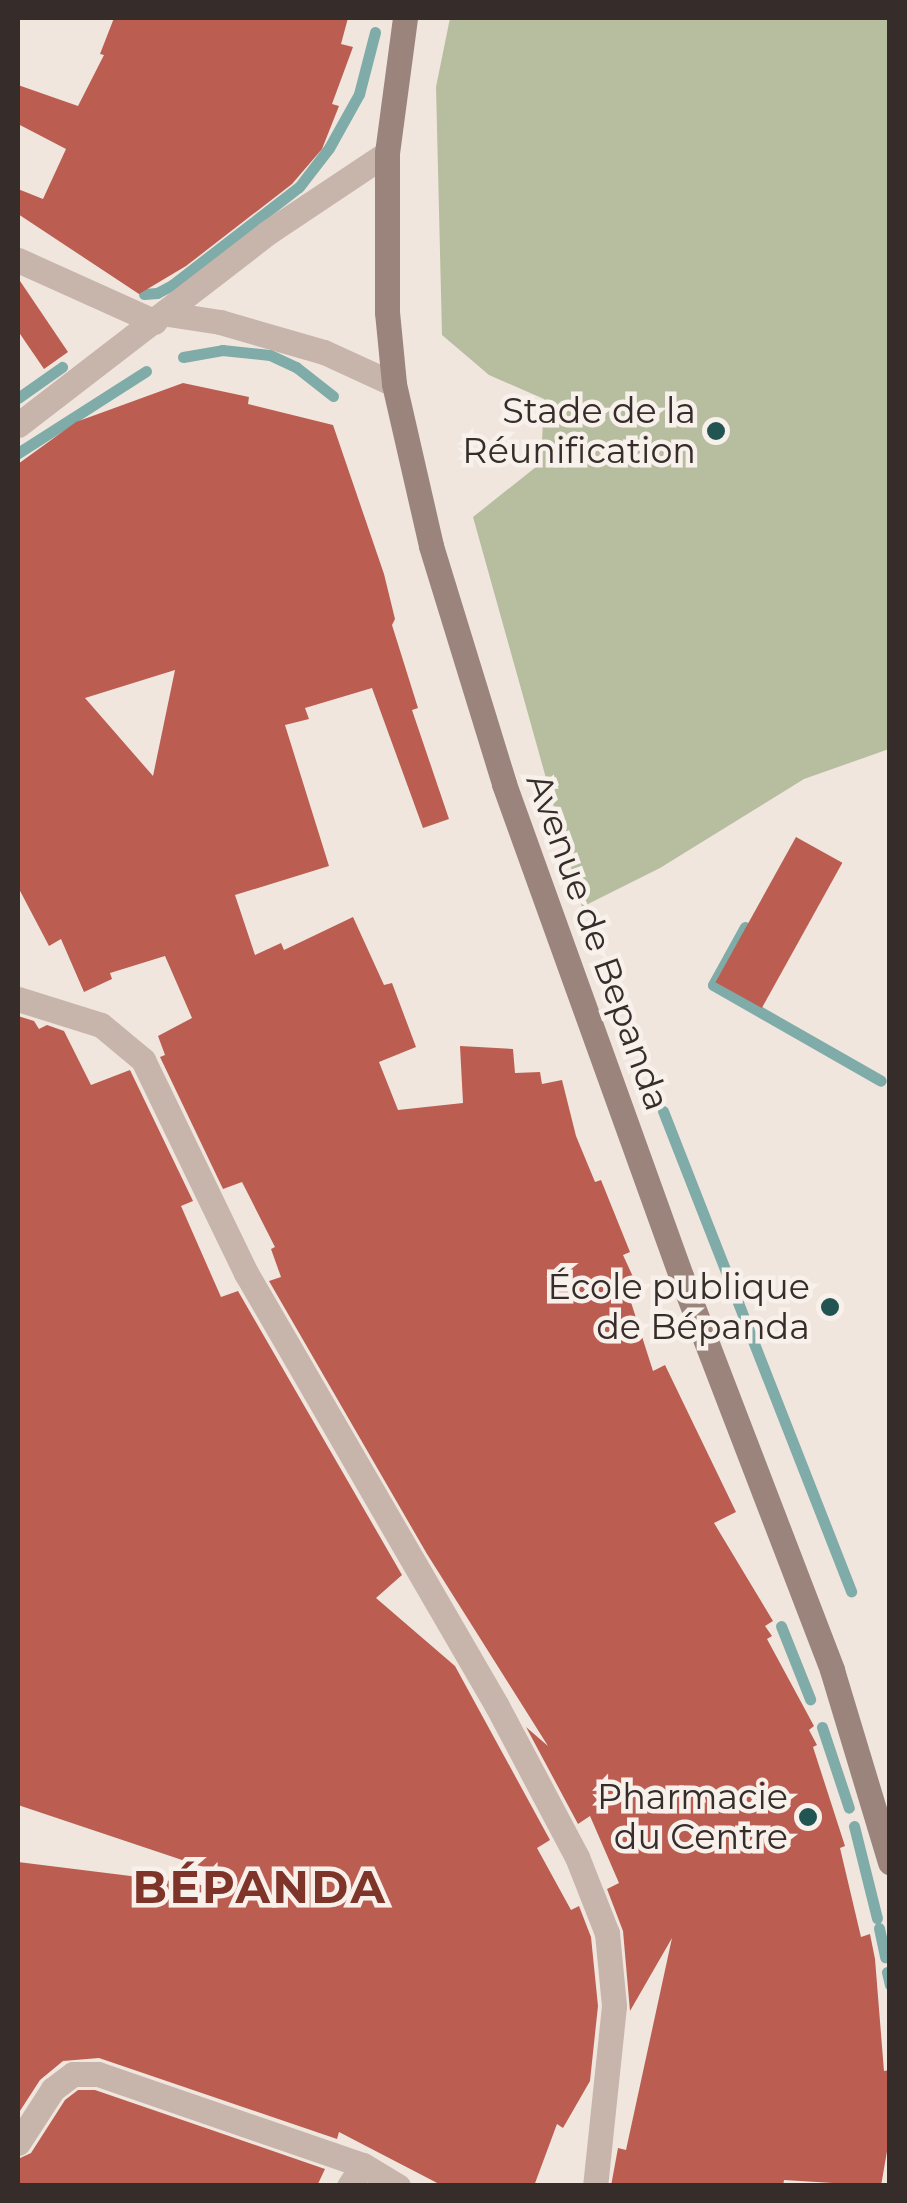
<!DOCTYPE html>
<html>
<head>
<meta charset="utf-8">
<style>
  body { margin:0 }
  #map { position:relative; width:907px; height:2203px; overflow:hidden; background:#f0e6de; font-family:Montserrat,sans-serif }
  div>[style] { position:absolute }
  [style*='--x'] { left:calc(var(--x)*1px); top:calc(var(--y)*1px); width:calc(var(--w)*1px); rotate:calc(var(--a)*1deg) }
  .green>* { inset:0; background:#b7be9f }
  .stream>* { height:11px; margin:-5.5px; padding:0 5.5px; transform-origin:5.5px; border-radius:5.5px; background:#7faba8 }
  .building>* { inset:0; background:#bb5e51; transform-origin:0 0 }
  .minor>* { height:25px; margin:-12.5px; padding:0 12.5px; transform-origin:12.5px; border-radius:12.5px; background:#c7b5ab }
  .secondary>* { height:25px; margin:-12.5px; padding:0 12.5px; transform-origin:12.5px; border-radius:12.5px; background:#9b847c }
  .dots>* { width:28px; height:28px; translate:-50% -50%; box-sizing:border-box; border:5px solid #f8f0ea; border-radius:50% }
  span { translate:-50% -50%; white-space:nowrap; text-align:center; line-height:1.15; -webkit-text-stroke:9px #f8f0ea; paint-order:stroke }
  .poi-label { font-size:35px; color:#362c29 }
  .right { translate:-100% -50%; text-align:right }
  .street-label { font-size:35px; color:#362c29 }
  .district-label { font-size:45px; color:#7e3429; font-weight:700; letter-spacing:2.5px }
  .frame { position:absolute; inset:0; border:20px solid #362c29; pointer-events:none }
</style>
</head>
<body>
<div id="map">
  <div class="green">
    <div style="clip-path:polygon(450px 18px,889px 18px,889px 749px,804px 779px,660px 868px,582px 907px,473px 517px,541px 463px,544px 399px,489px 375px,442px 335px,436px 87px)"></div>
  </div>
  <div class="stream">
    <div style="--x:144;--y:294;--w:13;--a:-4"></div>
    <div style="--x:157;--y:293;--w:17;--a:-28"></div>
    <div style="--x:172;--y:285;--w:160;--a:-37.7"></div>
    <div style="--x:299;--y:187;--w:49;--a:-52.4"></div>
    <div style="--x:329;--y:148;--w:62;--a:-60.9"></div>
    <div style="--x:359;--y:94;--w:64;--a:-75.5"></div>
    <div style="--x:183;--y:357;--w:40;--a:-10"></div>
    <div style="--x:222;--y:350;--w:48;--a:5.9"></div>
    <div style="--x:270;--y:355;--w:29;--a:25"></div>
    <div style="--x:296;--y:367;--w:47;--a:38.1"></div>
    <div style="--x:18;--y:398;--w:54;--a:-35.2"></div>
    <div style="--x:18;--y:453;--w:152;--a:-32.6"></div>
    <div style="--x:745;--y:927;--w:66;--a:118.9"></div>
    <div style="--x:713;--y:985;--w:193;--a:29.7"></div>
    <div style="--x:663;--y:1111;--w:516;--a:68.61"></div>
    <div style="--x:781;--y:1626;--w:79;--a:68.3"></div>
    <div style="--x:822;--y:1727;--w:85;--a:71.6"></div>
    <div style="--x:854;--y:1826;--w:95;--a:76"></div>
    <div style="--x:879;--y:1928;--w:30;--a:78"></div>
    <div style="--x:887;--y:1972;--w:13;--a:77"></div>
  </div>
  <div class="building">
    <div style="clip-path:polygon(114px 18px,348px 18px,341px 44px,353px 47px,332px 104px,339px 106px,322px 149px,292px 184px,186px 266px,139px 294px,18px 214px,18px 189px,43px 199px,66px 149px,18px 124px,18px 85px,78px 106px,104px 55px,100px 54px)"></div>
    <div style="clip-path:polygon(18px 278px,68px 352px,44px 369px,18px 331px)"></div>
    <div style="clip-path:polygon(evenodd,183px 383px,249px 397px,248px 404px,333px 425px,384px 574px,395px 619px,392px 625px,418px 708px,412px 710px,449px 819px,423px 828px,372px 688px,305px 708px,309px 719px,285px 725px,329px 866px,235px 895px,255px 955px,281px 943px,284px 950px,353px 917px,384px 985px,392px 983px,416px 1047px,379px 1062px,398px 1110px,463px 1103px,460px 1046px,513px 1049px,515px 1073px,540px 1072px,542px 1084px,562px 1080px,576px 1136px,595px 1182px,601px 1180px,630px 1252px,623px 1255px,640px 1292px,629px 1296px,653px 1371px,665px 1365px,736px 1512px,714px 1523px,773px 1621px,765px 1626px,772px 1636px,767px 1639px,814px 1726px,809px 1730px,817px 1745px,813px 1747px,845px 1846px,840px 1848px,861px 1937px,870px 1934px,875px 1959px,884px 2071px,890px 2070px,890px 2134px,881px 2186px,784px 2180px,783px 2186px,611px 2186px,618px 2148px,626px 2150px,672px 1938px,630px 2011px,623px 1931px,607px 1889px,619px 1883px,590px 1816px,578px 1824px,526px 1727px,548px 1746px,427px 1554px,269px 1281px,281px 1277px,271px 1249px,275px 1247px,242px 1182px,223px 1189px,160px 1057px,165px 1055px,158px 1036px,192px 1018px,165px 956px,110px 973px,112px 979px,84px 992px,61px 939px,49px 946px,18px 887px,18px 464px,76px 422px,183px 383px,175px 670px,153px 776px,85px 698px,175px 670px)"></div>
    <div style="left:796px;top:837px;width:53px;height:166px;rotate:29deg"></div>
    <div style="clip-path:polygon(18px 1016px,34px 1021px,39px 1029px,47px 1025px,64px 1031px,91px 1085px,130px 1070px,193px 1201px,181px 1206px,221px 1297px,238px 1291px,402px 1575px,376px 1598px,455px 1666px,550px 1840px,537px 1848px,571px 1910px,579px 1906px,591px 1937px,598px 2006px,590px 2081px,563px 2128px,557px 2124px,534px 2186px,443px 2186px,339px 2132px,337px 2139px,99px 2058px,63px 2061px,40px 2080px,18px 2114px,18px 1862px,203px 1885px,206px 1868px,18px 1805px)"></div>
    <div style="clip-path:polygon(78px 2090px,95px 2090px,325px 2169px,317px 2186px,18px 2186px,18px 2159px,31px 2153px,65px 2100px)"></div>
  </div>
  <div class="minor">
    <div style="--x:18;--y:260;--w:150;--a:24.3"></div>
    <div style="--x:168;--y:314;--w:53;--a:8.7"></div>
    <div style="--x:220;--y:322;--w:108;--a:16.1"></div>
    <div style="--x:324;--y:352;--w:77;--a:24.6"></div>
    <div style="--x:18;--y:425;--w:314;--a:-37.6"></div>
    <div style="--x:267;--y:233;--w:144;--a:-33.7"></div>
    <div style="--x:18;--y:999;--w:87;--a:17.4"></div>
    <div style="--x:101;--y:1025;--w:55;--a:39.8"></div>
    <div style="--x:143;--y:1060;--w:237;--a:64.2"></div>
    <div style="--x:246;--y:1273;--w:500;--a:59.9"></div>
    <div style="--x:497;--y:1706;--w:171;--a:62.1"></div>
    <div style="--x:577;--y:1857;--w:82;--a:68.5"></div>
    <div style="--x:607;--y:1933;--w:73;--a:84.5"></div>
    <div style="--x:614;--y:2006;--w:181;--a:96"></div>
    <div style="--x:18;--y:2143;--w:64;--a:-57.1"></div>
    <div style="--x:53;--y:2089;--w:25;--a:-37"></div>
    <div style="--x:73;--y:2074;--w:25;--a:0"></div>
    <div style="--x:98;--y:2074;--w:280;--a:19"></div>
    <div style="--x:363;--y:2165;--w:41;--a:31"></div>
    <div style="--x:349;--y:2186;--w:25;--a:-56"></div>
  </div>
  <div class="secondary">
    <div style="--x:405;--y:18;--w:136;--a:97.6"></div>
    <div style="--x:387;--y:153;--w:159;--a:90"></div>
    <div style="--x:387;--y:312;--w:72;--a:84.4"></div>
    <div style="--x:394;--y:384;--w:166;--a:77.1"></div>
    <div style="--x:431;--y:546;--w:249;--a:72.9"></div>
    <div style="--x:504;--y:784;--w:523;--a:70.21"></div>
    <div style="--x:681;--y:1276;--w:422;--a:69"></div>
    <div style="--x:832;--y:1670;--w:201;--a:73.2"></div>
  </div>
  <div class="dots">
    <div style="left:716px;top:431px;background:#225451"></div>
    <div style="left:830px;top:1307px;background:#225451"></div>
    <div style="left:808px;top:1817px;background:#225451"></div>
  </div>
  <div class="poi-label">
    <span class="right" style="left:696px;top:431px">Stade de la<br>Réunification</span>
    <span class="right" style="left:810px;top:1307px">École publique<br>de Bépanda</span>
    <span class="right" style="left:788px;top:1817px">Pharmacie<br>du Centre</span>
  </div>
  <div class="street-label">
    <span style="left:598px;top:942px;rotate:70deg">Avenue de Bepanda</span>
  </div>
  <div class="district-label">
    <span style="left:260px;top:1887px">BÉPANDA</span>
  </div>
  <div class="frame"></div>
</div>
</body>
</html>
